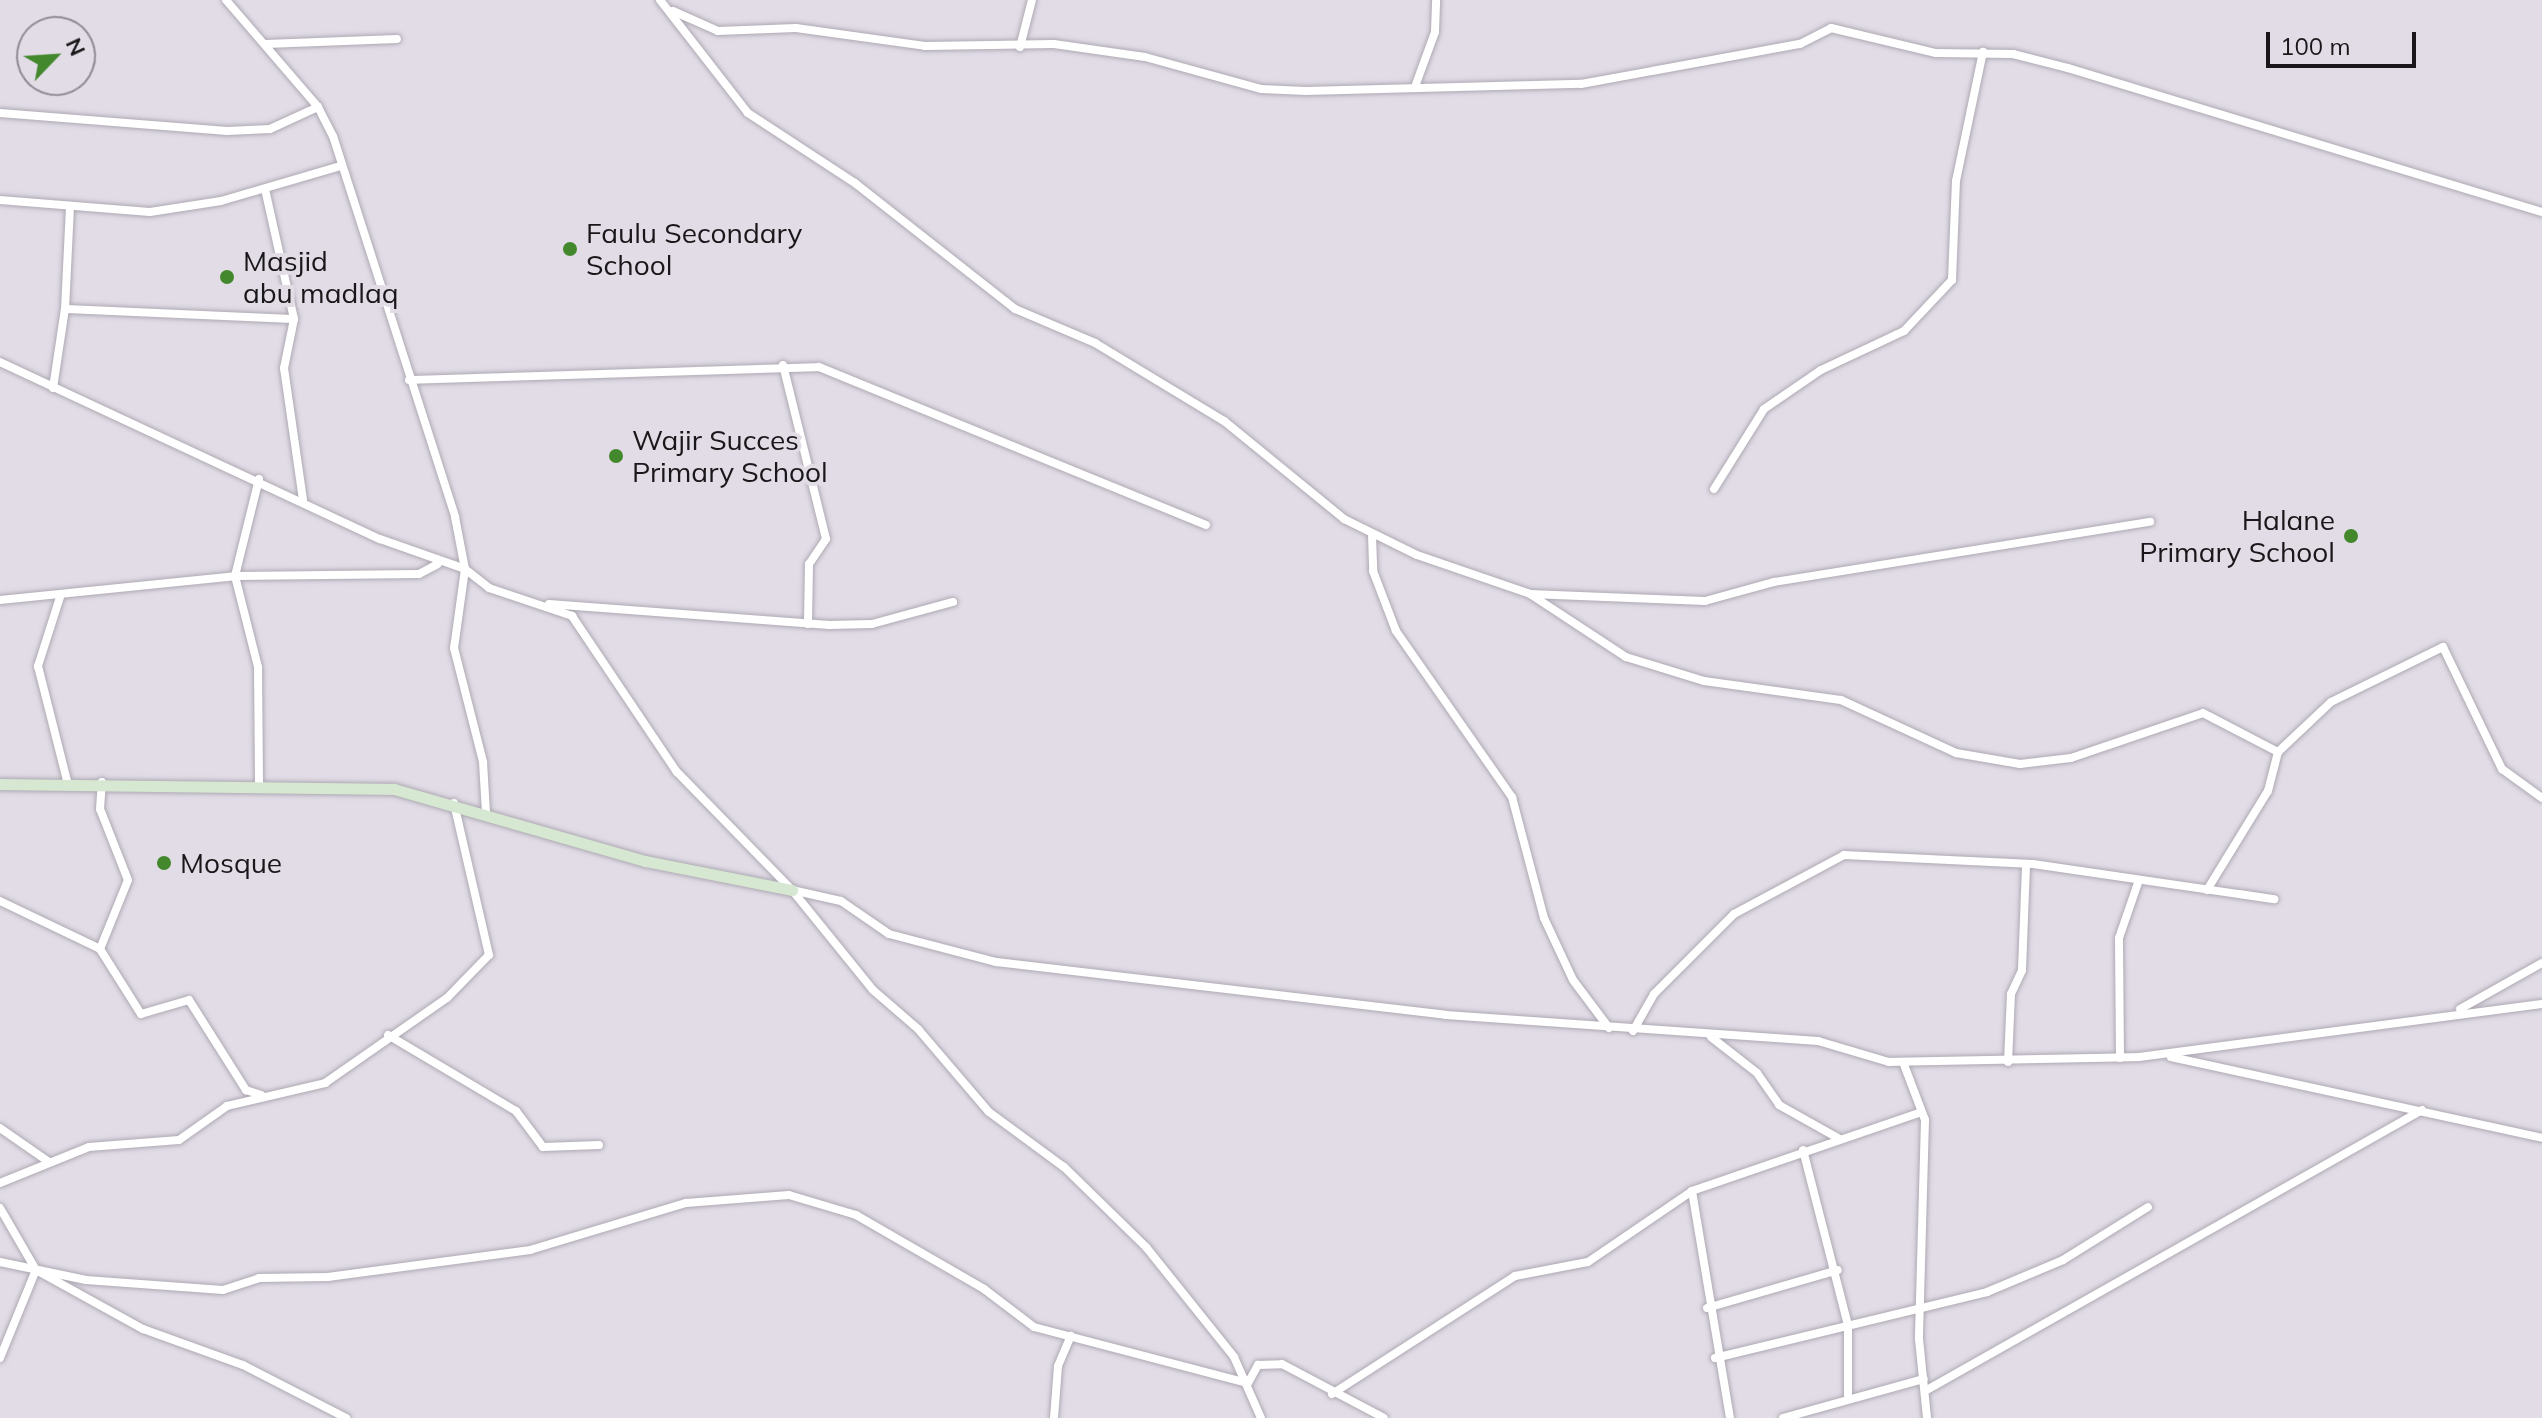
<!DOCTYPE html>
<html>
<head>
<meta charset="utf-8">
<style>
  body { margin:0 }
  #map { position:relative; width:2542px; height:1418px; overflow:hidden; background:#e1dce6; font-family:Mulish,sans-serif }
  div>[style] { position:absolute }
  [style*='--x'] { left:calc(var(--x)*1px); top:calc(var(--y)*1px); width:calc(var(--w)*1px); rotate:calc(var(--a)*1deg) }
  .roads { filter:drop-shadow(0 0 2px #aea9b3) drop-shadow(0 0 2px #aea9b3) }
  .street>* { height:8px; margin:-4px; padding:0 4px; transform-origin:4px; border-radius:4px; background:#fff }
  .secondary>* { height:11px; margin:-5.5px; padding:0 5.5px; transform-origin:5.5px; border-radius:5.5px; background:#d6e8d1 }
  .dots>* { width:22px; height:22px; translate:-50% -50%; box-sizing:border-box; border:4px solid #e1dce6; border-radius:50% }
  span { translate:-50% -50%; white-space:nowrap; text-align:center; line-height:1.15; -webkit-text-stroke:8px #e1dce6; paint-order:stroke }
  .poi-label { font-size:28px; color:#19171a }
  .left { translate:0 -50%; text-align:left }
  .right { translate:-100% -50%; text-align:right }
  .north { position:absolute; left:16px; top:16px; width:80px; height:80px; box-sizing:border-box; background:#e1dce6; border:2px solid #918d94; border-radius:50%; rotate:65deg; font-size:22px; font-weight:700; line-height:32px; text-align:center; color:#19171a }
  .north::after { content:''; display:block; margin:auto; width:28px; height:36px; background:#43882d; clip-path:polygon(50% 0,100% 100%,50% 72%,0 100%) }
  .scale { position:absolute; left:2266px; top:32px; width:150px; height:36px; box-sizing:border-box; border:4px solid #19171a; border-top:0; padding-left:10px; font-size:24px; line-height:28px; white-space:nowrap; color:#19171a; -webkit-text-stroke:6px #e1dce6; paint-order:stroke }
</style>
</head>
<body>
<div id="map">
  <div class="roads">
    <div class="street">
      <div style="--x:226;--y:0;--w:141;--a:49.3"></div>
      <div style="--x:318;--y:107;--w:33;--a:63"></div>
      <div style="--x:333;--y:136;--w:400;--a:72.2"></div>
      <div style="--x:455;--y:517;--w:53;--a:79.1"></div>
      <div style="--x:465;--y:569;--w:80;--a:97.9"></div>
      <div style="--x:454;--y:648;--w:118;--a:75.7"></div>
      <div style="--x:483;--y:762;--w:51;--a:86.6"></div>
      <div style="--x:660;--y:0;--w:143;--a:52.1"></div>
      <div style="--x:748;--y:113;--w:128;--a:33.2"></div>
      <div style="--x:855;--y:183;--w:204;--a:38.2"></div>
      <div style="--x:1015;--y:309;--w:87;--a:23"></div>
      <div style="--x:1095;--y:343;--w:151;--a:31.2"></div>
      <div style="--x:1224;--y:421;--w:155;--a:39.2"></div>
      <div style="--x:1344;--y:519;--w:81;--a:26.3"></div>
      <div style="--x:1417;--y:555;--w:120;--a:19"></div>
      <div style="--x:1530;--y:594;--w:115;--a:33.3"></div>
      <div style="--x:1626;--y:657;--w:82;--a:17.1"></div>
      <div style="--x:1704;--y:681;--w:138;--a:7.9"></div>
      <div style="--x:1841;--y:700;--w:127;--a:24.7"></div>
      <div style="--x:1956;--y:753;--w:65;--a:9.8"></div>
      <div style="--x:2020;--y:764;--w:51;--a:-6.7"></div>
      <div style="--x:2071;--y:758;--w:139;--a:-18.8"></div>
      <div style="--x:2203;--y:713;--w:85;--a:27.5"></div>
      <div style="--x:2278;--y:752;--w:73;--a:-43.3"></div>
      <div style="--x:2331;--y:702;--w:125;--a:-26.2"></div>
      <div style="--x:2443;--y:647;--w:136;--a:64.2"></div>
      <div style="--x:2502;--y:769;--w:49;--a:35.9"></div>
      <div style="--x:673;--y:11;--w:49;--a:24"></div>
      <div style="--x:718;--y:31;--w:78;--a:-2.2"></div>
      <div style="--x:796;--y:28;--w:130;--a:7.9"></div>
      <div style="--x:925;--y:46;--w:129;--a:-0.9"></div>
      <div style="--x:1054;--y:44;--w:92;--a:8.1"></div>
      <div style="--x:1145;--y:57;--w:120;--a:15.4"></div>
      <div style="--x:1261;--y:89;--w:45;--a:2.5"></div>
      <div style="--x:1306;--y:91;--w:275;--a:-1.5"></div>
      <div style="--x:1581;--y:84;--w:223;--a:-10.4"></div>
      <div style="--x:1800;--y:44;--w:35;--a:-27"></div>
      <div style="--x:1831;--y:28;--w:108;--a:13.4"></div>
      <div style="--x:1936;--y:53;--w:77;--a:0.7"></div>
      <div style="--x:2013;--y:54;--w:57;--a:14.3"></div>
      <div style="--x:2068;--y:68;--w:495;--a:16.9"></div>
      <div style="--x:266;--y:44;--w:131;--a:-2.2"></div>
      <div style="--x:1020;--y:47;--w:49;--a:-75.7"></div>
      <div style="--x:1416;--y:84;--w:55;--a:-69.9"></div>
      <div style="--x:1435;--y:32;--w:32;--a:-88"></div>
      <div style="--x:0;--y:113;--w:228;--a:4.5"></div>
      <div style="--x:227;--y:131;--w:43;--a:-2.7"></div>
      <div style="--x:270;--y:129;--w:53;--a:-24.6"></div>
      <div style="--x:265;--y:189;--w:133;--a:77.4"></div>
      <div style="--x:294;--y:319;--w:50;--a:101.5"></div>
      <div style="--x:284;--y:368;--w:133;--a:81.8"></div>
      <div style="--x:0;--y:200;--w:150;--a:4.6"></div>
      <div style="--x:150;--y:212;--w:72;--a:-8.8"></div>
      <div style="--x:221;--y:201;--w:125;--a:-16.3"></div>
      <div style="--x:65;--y:309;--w:101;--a:-87.2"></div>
      <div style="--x:0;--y:362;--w:419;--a:25"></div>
      <div style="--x:380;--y:539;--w:90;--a:19.4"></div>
      <div style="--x:465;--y:569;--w:31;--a:38"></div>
      <div style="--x:489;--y:588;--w:88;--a:18.6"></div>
      <div style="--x:572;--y:616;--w:188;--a:56.1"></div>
      <div style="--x:677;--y:772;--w:165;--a:45.7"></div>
      <div style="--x:792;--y:890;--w:129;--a:51"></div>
      <div style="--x:873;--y:990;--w:60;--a:40.9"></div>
      <div style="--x:918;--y:1029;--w:109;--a:49.5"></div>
      <div style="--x:989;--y:1112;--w:93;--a:36.3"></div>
      <div style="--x:1064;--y:1167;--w:115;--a:44.3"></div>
      <div style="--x:1146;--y:1247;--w:141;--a:51.3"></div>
      <div style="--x:1234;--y:1357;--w:67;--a:66.1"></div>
      <div style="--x:783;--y:365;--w:179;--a:76.1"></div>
      <div style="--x:826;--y:539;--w:30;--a:124"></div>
      <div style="--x:809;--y:564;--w:60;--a:91"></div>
      <div style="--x:409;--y:380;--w:410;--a:-1.8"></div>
      <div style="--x:819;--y:367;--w:418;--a:22.2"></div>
      <div style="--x:53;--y:388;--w:80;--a:-81.4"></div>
      <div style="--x:65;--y:309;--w:229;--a:2.5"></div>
      <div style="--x:259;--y:479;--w:100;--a:103.9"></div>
      <div style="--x:235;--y:576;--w:94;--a:75.8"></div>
      <div style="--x:258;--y:667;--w:121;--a:89.5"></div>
      <div style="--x:1714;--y:489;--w:94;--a:-58"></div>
      <div style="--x:1764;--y:409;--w:69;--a:-34.4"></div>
      <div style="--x:1821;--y:370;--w:92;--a:-25.2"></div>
      <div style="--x:1904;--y:331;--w:70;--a:-46.7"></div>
      <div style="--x:1952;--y:280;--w:99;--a:-87.7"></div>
      <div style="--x:1956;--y:181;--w:132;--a:-78.2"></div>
      <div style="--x:1372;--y:535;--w:36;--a:88"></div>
      <div style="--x:1373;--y:571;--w:64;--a:69"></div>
      <div style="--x:1396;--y:631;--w:203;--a:55.1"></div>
      <div style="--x:1512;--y:797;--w:125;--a:75.2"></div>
      <div style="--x:1544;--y:918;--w:68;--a:64.9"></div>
      <div style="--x:1573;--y:980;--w:60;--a:53.1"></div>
      <div style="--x:61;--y:594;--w:76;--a:107.7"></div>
      <div style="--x:38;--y:666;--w:119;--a:75.8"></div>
      <div style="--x:1530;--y:594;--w:175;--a:2.3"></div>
      <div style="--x:1705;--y:601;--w:72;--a:-15.4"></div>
      <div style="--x:1774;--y:582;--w:381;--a:-9.1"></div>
      <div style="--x:0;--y:600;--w:236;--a:-5.8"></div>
      <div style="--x:235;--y:576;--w:184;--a:-0.6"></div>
      <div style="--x:419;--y:574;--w:21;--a:-28"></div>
      <div style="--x:549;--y:604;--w:281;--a:4.3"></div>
      <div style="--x:829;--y:625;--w:43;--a:-1.3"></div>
      <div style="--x:872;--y:624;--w:84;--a:-15.2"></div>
      <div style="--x:792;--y:890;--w:50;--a:12.7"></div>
      <div style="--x:841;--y:901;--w:58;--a:34.5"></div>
      <div style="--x:889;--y:934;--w:111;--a:14.7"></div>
      <div style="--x:996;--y:962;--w:453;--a:6.7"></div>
      <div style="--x:1446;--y:1015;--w:373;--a:4"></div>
      <div style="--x:1818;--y:1041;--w:74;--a:16.5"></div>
      <div style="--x:1889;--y:1062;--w:250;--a:-1.1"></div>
      <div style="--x:2139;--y:1057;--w:406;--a:-7.5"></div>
      <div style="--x:2207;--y:890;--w:116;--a:-58.4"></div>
      <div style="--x:2268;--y:791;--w:40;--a:-75.6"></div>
      <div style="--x:0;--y:901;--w:111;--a:25.6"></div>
      <div style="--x:100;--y:949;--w:74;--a:-67.9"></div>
      <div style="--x:128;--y:880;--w:76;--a:-111.5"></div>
      <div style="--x:100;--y:809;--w:27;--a:-86"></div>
      <div style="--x:100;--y:949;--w:77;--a:57.8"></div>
      <div style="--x:141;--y:1014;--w:50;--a:-16.3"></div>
      <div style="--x:189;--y:1000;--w:107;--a:57.7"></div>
      <div style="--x:246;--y:1090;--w:16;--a:18"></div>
      <div style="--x:2460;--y:1009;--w:94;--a:-29.3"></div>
      <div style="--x:1633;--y:1031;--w:43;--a:-60.4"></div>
      <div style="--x:1654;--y:994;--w:113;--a:-45"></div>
      <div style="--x:1734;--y:914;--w:125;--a:-28.2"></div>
      <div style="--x:1844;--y:855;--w:189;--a:2.7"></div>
      <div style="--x:2033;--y:864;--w:244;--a:8.3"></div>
      <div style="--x:388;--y:1035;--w:149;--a:30.7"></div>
      <div style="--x:516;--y:1111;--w:45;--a:53.1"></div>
      <div style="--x:543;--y:1147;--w:56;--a:-2"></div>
      <div style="--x:1711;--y:1037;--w:58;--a:38"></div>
      <div style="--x:1757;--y:1073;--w:39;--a:55"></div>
      <div style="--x:1779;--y:1105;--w:68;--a:29.2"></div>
      <div style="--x:2171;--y:1057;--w:380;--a:12.3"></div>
      <div style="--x:2120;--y:1058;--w:120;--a:-90.5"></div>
      <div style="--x:2119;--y:938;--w:61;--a:-71"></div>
      <div style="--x:1903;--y:1062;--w:62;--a:69.2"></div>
      <div style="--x:1925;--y:1120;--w:219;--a:91.6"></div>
      <div style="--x:1919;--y:1339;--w:79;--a:84.2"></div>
      <div style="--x:2008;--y:1062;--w:68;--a:-87.5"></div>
      <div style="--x:2011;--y:994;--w:26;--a:-65"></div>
      <div style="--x:2022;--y:970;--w:106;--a:-87.8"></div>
      <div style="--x:0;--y:1128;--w:60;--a:34.8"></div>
      <div style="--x:1803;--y:1150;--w:181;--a:75.6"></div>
      <div style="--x:1848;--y:1325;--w:70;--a:90"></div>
      <div style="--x:0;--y:1183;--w:96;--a:-22"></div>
      <div style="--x:89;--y:1147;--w:90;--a:-4.4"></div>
      <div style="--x:179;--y:1140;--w:59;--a:-35.3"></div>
      <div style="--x:227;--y:1106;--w:101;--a:-13.2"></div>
      <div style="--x:325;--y:1083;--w:149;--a:-34.9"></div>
      <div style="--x:447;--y:998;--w:60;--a:-45.7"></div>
      <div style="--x:489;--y:955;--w:156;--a:-103"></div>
      <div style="--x:1692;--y:1191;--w:230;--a:80.5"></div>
      <div style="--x:0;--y:1208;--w:72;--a:59.9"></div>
      <div style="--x:36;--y:1270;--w:122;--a:28.9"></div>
      <div style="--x:143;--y:1329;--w:106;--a:19.8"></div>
      <div style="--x:243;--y:1365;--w:116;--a:27.2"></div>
      <div style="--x:0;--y:1262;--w:88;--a:11.8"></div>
      <div style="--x:86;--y:1280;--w:137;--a:4.2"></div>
      <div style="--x:223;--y:1290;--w:38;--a:-18"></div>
      <div style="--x:259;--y:1278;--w:69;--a:-0.8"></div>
      <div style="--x:328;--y:1277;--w:204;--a:-7.6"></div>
      <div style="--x:530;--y:1250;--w:163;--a:-16.8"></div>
      <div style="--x:686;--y:1203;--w:103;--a:-4.4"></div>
      <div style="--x:789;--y:1195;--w:70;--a:16.6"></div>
      <div style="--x:856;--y:1215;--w:148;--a:30"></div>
      <div style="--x:984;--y:1289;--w:63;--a:37.2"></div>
      <div style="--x:1034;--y:1327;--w:221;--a:14.7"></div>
      <div style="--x:1248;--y:1383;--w:21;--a:-61"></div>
      <div style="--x:1258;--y:1365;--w:24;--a:-2"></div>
      <div style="--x:1282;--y:1364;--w:115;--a:27.9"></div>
      <div style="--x:1707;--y:1308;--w:136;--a:-16.2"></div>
      <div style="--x:0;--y:1358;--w:95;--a:-67.8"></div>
      <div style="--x:1715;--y:1358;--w:280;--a:-13.6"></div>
      <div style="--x:1987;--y:1292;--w:82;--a:-22.8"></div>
      <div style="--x:2063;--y:1260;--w:100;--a:-31.9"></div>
      <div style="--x:1925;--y:1391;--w:571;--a:-29.48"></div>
      <div style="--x:1332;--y:1394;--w:218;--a:-32.8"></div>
      <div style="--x:1515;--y:1276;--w:74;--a:-10.9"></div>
      <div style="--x:1588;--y:1262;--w:126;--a:-34.3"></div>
      <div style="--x:1692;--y:1191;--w:242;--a:-19"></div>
      <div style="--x:1054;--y:1418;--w:52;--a:-85.6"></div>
      <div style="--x:1058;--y:1366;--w:33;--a:-67"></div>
      <div style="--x:1783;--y:1418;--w:146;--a:-15.5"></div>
    </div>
    <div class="secondary">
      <div style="--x:0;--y:784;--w:394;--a:0.7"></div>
      <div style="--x:394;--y:789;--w:261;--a:16"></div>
      <div style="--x:645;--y:861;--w:150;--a:11.2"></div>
    </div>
  </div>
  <div class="dots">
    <div style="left:570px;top:249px;background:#43882d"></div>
    <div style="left:227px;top:277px;background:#43882d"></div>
    <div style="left:616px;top:456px;background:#43882d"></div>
    <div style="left:2351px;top:536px;background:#43882d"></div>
    <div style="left:164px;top:863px;background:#43882d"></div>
  </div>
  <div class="poi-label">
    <span class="left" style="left:586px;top:249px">Faulu Secondary<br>School</span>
    <span class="left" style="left:243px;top:277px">Masjid<br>abu madlaq</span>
    <span class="left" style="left:632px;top:456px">Wajir Succes<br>Primary School</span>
    <span class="right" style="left:2335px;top:536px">Halane<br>Primary School</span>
    <span class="left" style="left:180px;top:863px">Mosque</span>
  </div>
  <div class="north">N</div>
  <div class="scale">100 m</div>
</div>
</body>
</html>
